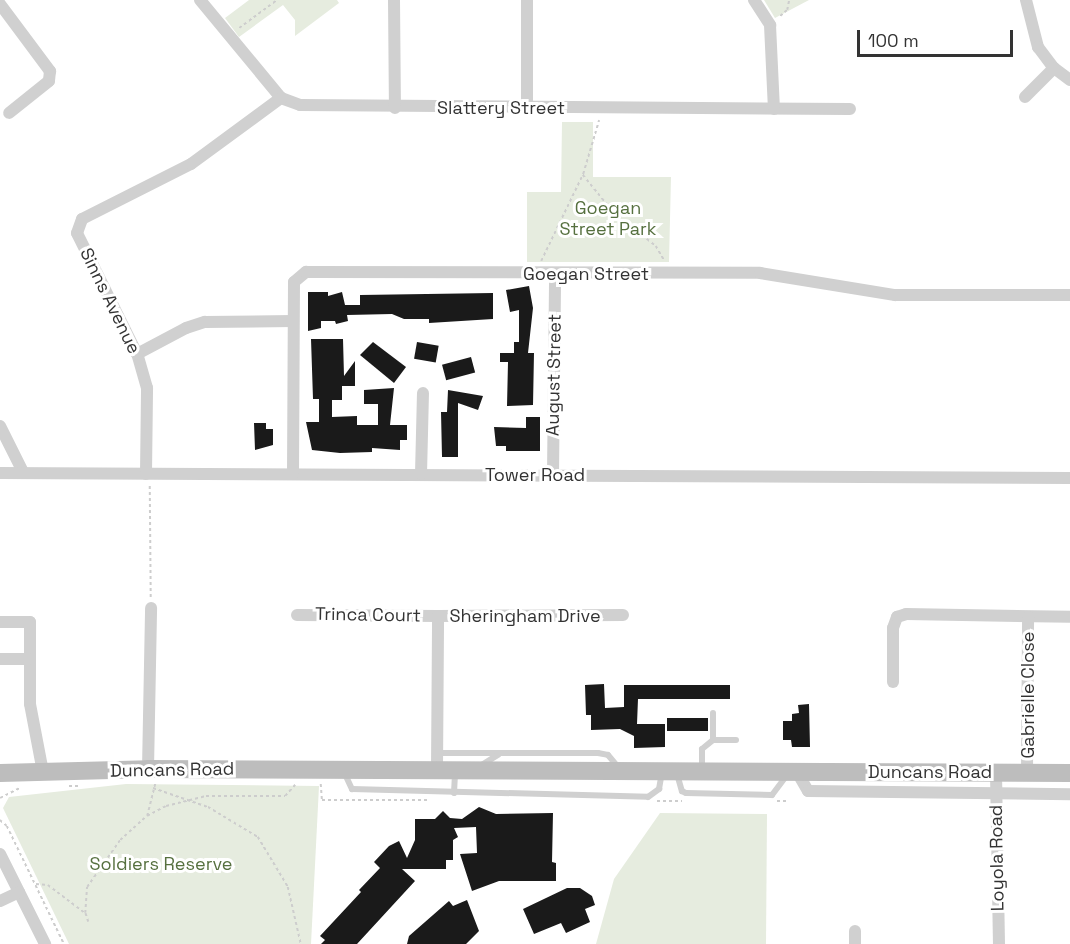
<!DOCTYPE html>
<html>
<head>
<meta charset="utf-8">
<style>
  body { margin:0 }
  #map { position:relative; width:1070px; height:944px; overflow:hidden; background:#fff; font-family:"Space Grotesk",sans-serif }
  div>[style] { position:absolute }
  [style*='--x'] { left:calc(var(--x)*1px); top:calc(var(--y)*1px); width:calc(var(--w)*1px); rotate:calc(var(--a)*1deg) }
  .green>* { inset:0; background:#e6ecdf }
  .building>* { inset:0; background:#1a1a1a; transform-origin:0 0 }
  .path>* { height:1.5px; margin-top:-0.75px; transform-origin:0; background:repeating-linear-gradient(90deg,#cdcdcd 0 3px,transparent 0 6px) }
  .service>* { height:6px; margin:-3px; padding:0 3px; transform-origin:3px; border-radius:3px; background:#d0d0d0 }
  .minor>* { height:12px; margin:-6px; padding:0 6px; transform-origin:6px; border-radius:6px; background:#d0d0d0 }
  .secondary>* { height:18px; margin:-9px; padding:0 9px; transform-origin:9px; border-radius:9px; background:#bdbdbd }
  span { translate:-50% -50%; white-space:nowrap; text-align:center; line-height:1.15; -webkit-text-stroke:6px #fff; paint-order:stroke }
  .street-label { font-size:18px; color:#333 }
  .park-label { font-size:18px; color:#56703f }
  .scale { position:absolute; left:857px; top:30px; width:156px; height:27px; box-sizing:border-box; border:3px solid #333; border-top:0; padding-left:8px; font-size:18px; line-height:21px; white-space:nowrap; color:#333; -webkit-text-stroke:4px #fff; paint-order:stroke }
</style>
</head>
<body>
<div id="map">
  <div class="green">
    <div style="clip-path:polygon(249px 0,337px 0,339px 3px,295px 36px,295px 20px,283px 5px,239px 37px,225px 18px)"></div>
    <div style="clip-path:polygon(764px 0,809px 0,775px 18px)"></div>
    <div style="clip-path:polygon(562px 122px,593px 122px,593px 177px,671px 177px,669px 262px,527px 262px,527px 192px,561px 192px)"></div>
    <div style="clip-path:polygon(126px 784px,319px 786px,311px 944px,69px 944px,3px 808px,9px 797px)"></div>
    <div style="clip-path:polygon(660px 813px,767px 814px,766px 944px,596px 944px,614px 879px)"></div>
  </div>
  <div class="building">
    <div style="clip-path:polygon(529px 286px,533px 308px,528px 353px,534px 353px,533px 405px,507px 406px,508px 362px,500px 362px,500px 353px,514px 353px,514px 342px,519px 342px,519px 310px,510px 312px,506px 290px)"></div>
    <div style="clip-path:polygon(308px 292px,328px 292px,328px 296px,342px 292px,345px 305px,360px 305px,360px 295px,493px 293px,493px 319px,429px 323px,429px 319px,404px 319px,392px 314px,347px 315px,348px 321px,336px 324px,335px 321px,321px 321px,321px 328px,308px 331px)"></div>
    <div style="clip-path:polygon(311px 339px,343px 339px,344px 376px,355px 361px,355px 386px,342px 386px,342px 400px,332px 400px,332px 417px,357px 416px,357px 425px,378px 425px,378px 404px,364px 404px,364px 390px,394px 388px,390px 425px,407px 425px,407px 440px,400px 440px,400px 450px,372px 448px,372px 452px,340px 453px,312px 450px,306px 422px,319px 422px,319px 399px,313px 399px)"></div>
    <div style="clip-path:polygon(373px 342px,406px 367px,394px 383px,360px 355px)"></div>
    <div style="left:417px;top:342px;width:22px;height:17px;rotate:10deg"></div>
    <div style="left:471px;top:357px;width:16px;height:30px;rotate:75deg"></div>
    <div style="clip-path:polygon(448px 390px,483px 396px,478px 410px,458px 403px,458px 457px,442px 457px,441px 412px,447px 412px)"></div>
    <div style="clip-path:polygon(526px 417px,540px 417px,540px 451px,506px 451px,506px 446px,496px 446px,494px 427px,526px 428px)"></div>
    <div style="clip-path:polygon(254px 423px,266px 423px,266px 429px,273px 429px,273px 445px,255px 450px)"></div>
    <div style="clip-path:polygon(604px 684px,605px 708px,624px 707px,624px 685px,730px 685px,730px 699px,638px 699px,637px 724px,665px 724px,665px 747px,634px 748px,634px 736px,620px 729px,591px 730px,591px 715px,586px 715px,585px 685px)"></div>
    <div style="clip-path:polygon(809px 704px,810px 747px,792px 747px,791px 740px,783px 740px,783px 721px,792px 721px,792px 714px,799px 713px,798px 705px)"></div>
    <div style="left:667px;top:718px;width:41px;height:13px"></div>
    <div style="clip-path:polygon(479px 807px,496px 814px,553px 813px,552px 862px,556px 863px,556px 881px,499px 881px,472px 891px,460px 854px,477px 853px,476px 827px,454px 828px,458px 837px,453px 840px,453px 860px,446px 860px,446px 869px,402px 869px,415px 881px,357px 944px,321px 944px,325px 940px,320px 936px,361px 892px,359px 890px,380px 868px,374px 862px,389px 846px,399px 841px,407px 858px,415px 840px,415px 819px,435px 819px,443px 811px,450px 818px,462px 819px)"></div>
    <div style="clip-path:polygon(567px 888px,580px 888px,592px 896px,595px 905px,585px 909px,590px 922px,566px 933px,561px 923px,534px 934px,523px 909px)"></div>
    <div style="clip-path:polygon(467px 900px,479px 931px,466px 944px,407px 944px,409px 936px,449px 901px,453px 906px)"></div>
  </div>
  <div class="path">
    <div style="--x:780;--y:16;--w:9;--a:-41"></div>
    <div style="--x:787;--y:10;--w:10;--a:-79"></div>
    <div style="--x:239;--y:28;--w:47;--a:-36.4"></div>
    <div style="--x:583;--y:175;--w:49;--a:50.8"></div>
    <div style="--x:614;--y:213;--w:53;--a:38.2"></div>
    <div style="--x:656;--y:246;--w:16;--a:60"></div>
    <div style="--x:541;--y:261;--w:97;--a:-64.2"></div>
    <div style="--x:583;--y:174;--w:56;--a:-73.5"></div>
    <div style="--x:150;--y:486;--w:112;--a:89.5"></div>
    <div style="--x:321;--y:784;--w:16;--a:86"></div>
    <div style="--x:322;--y:800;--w:108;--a:0"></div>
    <div style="--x:69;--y:786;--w:10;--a:0"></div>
    <div style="--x:153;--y:788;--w:58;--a:19.1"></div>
    <div style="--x:208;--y:807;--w:58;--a:31"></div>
    <div style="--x:258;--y:837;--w:58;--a:59"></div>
    <div style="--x:288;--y:887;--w:58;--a:77.2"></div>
    <div style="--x:0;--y:798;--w:22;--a:-27"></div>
    <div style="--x:657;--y:801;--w:25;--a:0"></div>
    <div style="--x:777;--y:801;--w:9;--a:0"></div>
    <div style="--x:147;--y:816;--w:21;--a:-28"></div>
    <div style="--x:166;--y:806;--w:41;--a:-14"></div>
    <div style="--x:206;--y:796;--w:79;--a:0"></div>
    <div style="--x:285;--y:796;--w:15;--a:-48"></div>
    <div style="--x:0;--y:820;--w:9;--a:41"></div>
    <div style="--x:7;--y:826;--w:131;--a:64.2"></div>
    <div style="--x:36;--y:884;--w:12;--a:5"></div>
    <div style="--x:48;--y:885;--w:46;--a:37.1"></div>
    <div style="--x:88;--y:922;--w:9;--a:-108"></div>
    <div style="--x:85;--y:913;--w:26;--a:-86"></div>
    <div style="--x:87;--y:887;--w:57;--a:-54.9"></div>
    <div style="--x:120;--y:840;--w:36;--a:-42"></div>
    <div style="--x:147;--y:816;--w:34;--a:-76"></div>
  </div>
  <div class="service">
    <div style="--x:713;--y:740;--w:23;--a:0"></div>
    <div style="--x:437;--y:753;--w:161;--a:0"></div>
    <div style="--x:598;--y:753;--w:10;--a:11"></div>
    <div style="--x:608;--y:755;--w:17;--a:50"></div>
    <div style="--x:480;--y:766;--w:22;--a:-32"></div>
    <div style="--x:702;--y:770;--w:21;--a:-90"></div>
    <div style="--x:702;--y:749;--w:14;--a:-39"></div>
    <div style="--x:713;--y:740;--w:27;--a:-90"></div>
    <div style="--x:344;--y:772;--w:19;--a:65"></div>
    <div style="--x:352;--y:789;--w:296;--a:1.5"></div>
    <div style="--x:648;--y:797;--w:14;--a:-36"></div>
    <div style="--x:659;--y:789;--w:17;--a:-80"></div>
    <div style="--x:677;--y:774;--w:18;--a:74"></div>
    <div style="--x:682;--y:791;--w:4;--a:27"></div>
    <div style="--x:686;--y:793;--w:86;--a:1.3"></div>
    <div style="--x:772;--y:795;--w:25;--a:-53"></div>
    <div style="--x:454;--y:793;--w:21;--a:-87"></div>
  </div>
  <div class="minor">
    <div style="--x:200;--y:0;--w:127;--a:50.4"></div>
    <div style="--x:281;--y:98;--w:20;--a:20"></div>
    <div style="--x:300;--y:105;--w:550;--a:0.42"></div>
    <div style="--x:394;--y:0;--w:108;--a:89.5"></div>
    <div style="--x:754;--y:0;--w:30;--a:57"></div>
    <div style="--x:770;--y:25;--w:84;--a:87.3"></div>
    <div style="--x:1026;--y:0;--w:49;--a:75.7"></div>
    <div style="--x:1038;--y:47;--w:26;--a:53"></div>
    <div style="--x:1054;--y:68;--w:20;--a:37"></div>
    <div style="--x:0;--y:4;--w:84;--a:53.3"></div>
    <div style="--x:50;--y:71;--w:10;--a:96"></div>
    <div style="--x:49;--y:81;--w:51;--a:141.3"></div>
    <div style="--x:1025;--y:97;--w:41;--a:-45"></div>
    <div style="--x:527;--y:107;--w:107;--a:-90"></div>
    <div style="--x:137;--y:354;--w:55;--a:-28"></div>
    <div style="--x:186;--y:328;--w:20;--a:-18"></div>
    <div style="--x:205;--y:322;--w:88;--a:-0.7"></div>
    <div style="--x:0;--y:426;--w:51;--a:63.4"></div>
    <div style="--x:0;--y:473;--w:1070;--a:0.27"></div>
    <div style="--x:293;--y:473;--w:191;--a:-89.7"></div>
    <div style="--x:294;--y:282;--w:16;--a:-40"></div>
    <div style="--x:306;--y:272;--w:454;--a:0.1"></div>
    <div style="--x:760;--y:273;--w:137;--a:9.3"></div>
    <div style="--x:895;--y:295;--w:175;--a:0"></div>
    <div style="--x:146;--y:474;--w:86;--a:-89.3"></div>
    <div style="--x:147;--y:388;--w:35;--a:-106"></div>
    <div style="--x:137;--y:354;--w:135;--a:-116.4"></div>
    <div style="--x:77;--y:233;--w:15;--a:-70"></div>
    <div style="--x:82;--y:219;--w:122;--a:-26.8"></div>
    <div style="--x:191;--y:164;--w:112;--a:-36.3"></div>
    <div style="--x:421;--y:474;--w:81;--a:-88.6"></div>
    <div style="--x:553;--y:475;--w:201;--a:-89.4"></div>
    <div style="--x:297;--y:615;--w:141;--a:0.4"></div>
    <div style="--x:0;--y:622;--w:30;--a:0"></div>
    <div style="--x:30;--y:622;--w:82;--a:90"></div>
    <div style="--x:30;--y:704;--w:69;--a:79.2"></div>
    <div style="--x:0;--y:659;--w:30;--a:0"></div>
    <div style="--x:893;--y:682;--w:54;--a:-90"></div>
    <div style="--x:893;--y:628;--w:12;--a:-70"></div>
    <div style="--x:897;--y:617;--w:9;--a:-18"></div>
    <div style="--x:906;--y:614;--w:164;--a:1"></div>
    <div style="--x:148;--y:769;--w:161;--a:-88.9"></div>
    <div style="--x:437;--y:770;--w:154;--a:-89.6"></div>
    <div style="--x:438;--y:616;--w:185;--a:-0.3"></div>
    <div style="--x:797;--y:772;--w:22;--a:60"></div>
    <div style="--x:808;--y:791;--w:262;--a:0.7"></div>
    <div style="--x:996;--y:773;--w:171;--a:89"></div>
    <div style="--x:1027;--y:773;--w:156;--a:-89.6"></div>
    <div style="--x:0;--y:854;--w:101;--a:63.4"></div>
    <div style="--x:0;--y:901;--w:21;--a:-25"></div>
    <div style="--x:855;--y:931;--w:13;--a:90"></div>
  </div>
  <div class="secondary">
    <div style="--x:0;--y:773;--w:148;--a:-1.5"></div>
    <div style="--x:148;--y:769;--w:922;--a:0.25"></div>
  </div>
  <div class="street-label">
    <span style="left:501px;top:108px">Slattery Street</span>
    <span style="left:586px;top:274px">Goegan Street</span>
    <span style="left:110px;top:301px;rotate:64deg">Sinns Avenue</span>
    <span style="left:554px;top:375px;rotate:-89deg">August Street</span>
    <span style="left:535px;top:475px">Tower Road</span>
    <span style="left:368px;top:615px;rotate:1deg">Trinca Court</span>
    <span style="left:525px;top:616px">Sheringham Drive</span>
    <span style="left:1028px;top:695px;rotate:-90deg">Gabrielle Close</span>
    <span style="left:172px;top:770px;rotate:-1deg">Duncans Road</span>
    <span style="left:930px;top:772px">Duncans Road</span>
    <span style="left:997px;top:858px;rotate:-91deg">Loyola Road</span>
  </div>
  <div class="park-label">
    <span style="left:608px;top:219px">Goegan<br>Street Park</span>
    <span style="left:161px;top:864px">Soldiers Reserve</span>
  </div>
  <div class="scale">100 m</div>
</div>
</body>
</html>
